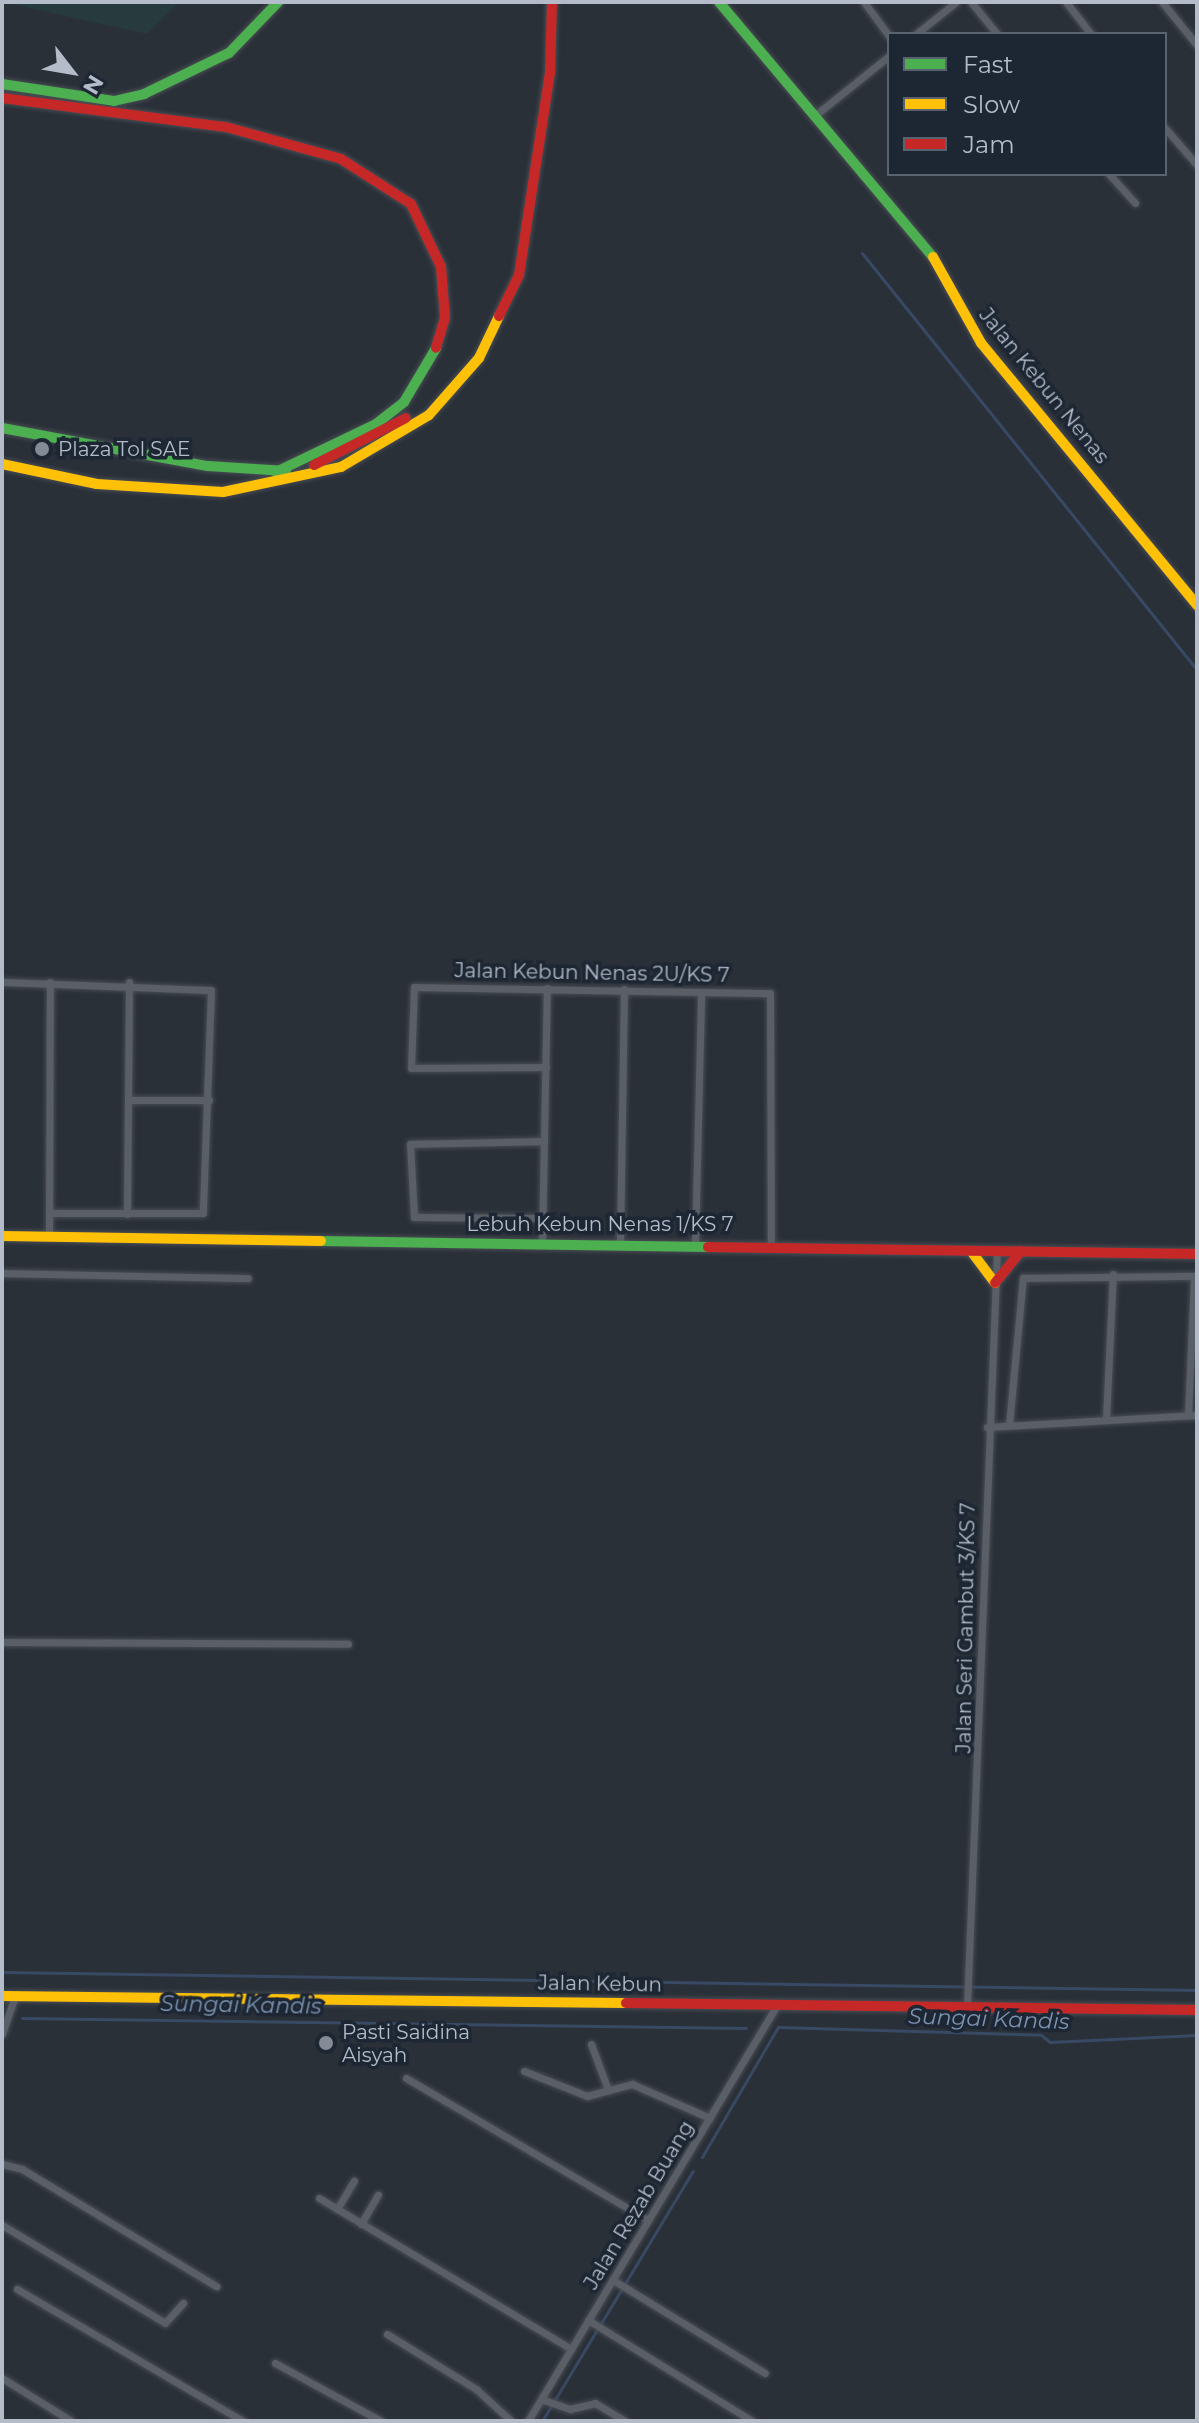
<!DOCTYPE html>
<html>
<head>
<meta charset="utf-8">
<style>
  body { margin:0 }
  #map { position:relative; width:1199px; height:2423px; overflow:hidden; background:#2a3038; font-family:Montserrat,sans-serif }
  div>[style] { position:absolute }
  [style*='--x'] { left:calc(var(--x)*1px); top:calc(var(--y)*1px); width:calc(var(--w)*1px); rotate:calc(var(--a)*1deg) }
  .green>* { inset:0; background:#273a3e }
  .stream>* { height:3px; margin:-1.5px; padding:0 1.5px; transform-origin:1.5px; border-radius:1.5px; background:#384963 }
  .roads { filter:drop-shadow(0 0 2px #484c53) drop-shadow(0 0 2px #484c53) }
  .street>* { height:7px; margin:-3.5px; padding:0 3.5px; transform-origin:3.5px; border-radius:3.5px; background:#5a5e66 }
  .fast>* { height:10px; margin:-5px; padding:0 5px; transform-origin:5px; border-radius:5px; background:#4caf50 }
  .slow>* { height:10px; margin:-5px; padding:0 5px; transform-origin:5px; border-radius:5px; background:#ffc107 }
  .jam>* { height:10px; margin:-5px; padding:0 5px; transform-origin:5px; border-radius:5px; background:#c62828 }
  .dots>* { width:22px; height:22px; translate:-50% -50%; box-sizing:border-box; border:4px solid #1d2633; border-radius:50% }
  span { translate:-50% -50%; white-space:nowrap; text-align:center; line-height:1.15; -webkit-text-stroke:7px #1d2633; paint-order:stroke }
  .street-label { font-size:20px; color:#b4bcc9 }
  .poi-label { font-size:20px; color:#b4bcc9 }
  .left { translate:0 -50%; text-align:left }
  .water-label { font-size:22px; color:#7c92b1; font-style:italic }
  .frame { position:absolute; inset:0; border:4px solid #b4bcc9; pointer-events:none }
  .legend { position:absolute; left:887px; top:32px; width:280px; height:144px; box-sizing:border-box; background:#1d2633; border:2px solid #59626f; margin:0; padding:10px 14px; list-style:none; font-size:24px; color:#b4bcc9 }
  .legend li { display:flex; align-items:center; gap:16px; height:40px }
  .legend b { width:40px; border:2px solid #59626f }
  .north { position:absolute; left:32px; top:32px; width:80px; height:80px; -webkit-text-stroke:6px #1d2633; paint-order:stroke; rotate:121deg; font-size:22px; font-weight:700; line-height:32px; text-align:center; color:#b4bcc9 }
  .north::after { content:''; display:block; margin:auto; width:28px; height:36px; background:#b4bcc9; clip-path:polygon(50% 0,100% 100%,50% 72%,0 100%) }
</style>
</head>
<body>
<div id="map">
  <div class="green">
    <div style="clip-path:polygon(2px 2px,179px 2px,147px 34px)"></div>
  </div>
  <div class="stream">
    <div style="--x:862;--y:253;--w:535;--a:51.22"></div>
    <div style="--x:2;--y:1972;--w:1195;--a:0.86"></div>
    <div style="--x:22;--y:2018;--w:724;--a:0.79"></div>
    <div style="--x:702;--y:2157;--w:151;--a:-59.7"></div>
    <div style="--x:778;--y:2027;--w:263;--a:1.7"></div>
    <div style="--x:1041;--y:2035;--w:11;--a:38"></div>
    <div style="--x:1050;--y:2042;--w:147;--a:-2.7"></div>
    <div style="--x:542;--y:2421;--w:292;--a:-58.9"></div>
  </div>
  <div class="roads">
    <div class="street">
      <div style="--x:864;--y:2;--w:42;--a:53.7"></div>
      <div style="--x:971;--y:2;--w:41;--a:50.9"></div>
      <div style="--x:1066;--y:2;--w:41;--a:52"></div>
      <div style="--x:1162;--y:2;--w:55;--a:50.9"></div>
      <div style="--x:916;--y:34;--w:51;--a:-38.7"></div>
      <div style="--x:813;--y:117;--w:97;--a:-38.8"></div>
      <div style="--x:1165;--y:128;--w:49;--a:49.1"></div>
      <div style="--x:1109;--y:174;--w:39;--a:48"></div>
      <div style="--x:2;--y:982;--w:209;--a:2.2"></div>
      <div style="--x:211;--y:990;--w:223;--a:92.1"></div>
      <div style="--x:203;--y:1213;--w:154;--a:180"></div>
      <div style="--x:546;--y:1067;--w:135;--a:179.6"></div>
      <div style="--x:411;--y:1068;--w:81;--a:-87.9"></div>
      <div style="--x:414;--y:987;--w:356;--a:1"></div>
      <div style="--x:770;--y:993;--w:250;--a:89.8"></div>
      <div style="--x:128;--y:1100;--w:81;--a:0"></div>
      <div style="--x:127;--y:1214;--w:232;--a:-89.5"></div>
      <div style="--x:543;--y:1218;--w:129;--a:-179.6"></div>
      <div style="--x:414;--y:1217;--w:73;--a:-93.1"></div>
      <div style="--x:410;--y:1144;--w:134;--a:-1.3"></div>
      <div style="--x:49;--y:1237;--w:255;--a:-89.8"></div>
      <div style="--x:542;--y:1242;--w:254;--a:-88.9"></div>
      <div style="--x:620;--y:1242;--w:253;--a:-89.1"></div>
      <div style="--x:695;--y:1244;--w:252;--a:-88.6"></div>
      <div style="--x:2;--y:1273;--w:246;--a:1.2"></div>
      <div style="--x:1188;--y:1415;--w:139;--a:-87.5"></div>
      <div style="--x:1106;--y:1420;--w:146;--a:-87.3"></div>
      <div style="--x:1009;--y:1425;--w:148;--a:-84.6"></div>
      <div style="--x:1023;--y:1278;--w:174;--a:-0.7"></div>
      <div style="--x:987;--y:1427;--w:210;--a:-3.3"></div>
      <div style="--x:2;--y:1642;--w:346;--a:0.3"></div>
      <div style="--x:967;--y:2007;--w:757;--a:-87.73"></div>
      <div style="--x:2;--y:2034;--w:40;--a:-71.1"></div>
      <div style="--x:591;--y:2044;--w:46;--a:69.6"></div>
      <div style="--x:524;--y:2071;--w:68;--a:21.6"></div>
      <div style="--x:587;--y:2096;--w:47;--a:-14.9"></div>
      <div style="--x:632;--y:2084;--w:85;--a:23.6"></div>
      <div style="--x:406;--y:2078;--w:281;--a:30.4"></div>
      <div style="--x:2;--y:2164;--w:21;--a:14"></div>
      <div style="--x:22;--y:2169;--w:227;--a:31.1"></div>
      <div style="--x:319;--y:2198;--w:294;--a:30.9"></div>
      <div style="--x:337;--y:2209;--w:33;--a:-59"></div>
      <div style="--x:361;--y:2224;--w:34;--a:-60"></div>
      <div style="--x:2;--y:2225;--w:190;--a:31"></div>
      <div style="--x:165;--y:2323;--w:27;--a:-48"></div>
      <div style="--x:613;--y:2280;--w:178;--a:31.5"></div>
      <div style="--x:17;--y:2289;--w:262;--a:30.3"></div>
      <div style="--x:588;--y:2320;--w:193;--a:31.6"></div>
      <div style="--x:387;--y:2334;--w:105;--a:31.7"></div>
      <div style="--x:476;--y:2389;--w:47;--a:42.4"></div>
      <div style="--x:275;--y:2363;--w:121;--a:28.7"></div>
      <div style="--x:2;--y:2378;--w:81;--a:31.9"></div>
      <div style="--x:541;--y:2399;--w:31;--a:19"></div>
      <div style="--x:570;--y:2409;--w:26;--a:-13"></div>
      <div style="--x:595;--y:2403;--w:35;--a:31"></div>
      <div style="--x:528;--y:2421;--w:485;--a:-59.1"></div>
    </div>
    <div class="fast">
      <div style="--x:719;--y:2;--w:333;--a:50"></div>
      <div style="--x:2;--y:84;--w:113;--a:8.6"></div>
      <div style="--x:114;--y:101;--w:31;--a:-13"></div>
      <div style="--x:144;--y:94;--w:94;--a:-25.8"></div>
      <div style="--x:229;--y:53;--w:71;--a:-46.1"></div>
      <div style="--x:2;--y:428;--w:209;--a:10.5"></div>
      <div style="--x:208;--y:466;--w:78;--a:3.7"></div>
      <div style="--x:276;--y:472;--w:111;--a:-25.6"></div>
      <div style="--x:376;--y:424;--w:36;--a:-38"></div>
      <div style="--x:404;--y:402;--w:63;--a:-59.3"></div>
      <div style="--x:321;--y:1241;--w:387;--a:0.9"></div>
    </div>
    <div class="slow">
      <div style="--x:933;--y:257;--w:98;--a:60.8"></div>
      <div style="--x:981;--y:343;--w:340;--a:50.5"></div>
      <div style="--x:2;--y:464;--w:97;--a:11.9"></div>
      <div style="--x:97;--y:484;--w:126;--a:3.6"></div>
      <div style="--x:223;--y:492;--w:121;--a:-12"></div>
      <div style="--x:341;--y:467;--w:102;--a:-30.6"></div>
      <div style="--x:429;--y:415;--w:76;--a:-48.7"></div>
      <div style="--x:479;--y:358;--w:47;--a:-64.5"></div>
      <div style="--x:2;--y:1236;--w:319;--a:0.9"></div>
      <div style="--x:971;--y:1251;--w:40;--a:53"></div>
      <div style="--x:2;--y:1996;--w:624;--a:0.64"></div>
    </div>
    <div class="jam">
      <div style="--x:2;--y:98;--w:226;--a:7.4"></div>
      <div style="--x:226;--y:127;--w:119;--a:15.5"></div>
      <div style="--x:341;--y:159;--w:83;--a:32.7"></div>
      <div style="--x:411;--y:204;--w:70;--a:64.5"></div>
      <div style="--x:441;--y:267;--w:51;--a:85.5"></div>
      <div style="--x:445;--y:318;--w:31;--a:107"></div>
      <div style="--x:499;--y:316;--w:46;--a:-64"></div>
      <div style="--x:519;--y:275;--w:204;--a:-81.3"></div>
      <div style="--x:550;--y:73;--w:71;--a:-88.4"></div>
      <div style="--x:314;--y:465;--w:103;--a:-27.1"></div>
      <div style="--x:708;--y:1247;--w:489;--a:0.8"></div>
      <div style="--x:995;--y:1283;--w:41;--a:-50.9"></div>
      <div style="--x:626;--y:2003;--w:571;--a:0.7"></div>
    </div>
  </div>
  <div class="dots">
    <div style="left:42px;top:449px;background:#848b96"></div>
    <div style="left:326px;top:2043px;background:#848b96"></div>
  </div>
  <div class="street-label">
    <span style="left:1044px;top:386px;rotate:51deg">Jalan Kebun Nenas</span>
    <span style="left:592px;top:973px;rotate:1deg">Jalan Kebun Nenas 2U/KS 7</span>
    <span style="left:600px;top:1224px">Lebuh Kebun Nenas 1/KS 7</span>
    <span style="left:966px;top:1628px;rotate:-89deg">Jalan Seri Gambut 3/KS 7</span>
    <span style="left:600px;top:1984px;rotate:1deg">Jalan Kebun</span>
    <span style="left:639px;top:2205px;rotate:-59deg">Jalan Rezab Buang</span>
  </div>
  <div class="poi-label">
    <span class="left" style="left:58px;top:449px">Plaza Tol SAE</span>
    <span class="left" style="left:342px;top:2044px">Pasti Saidina<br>Aisyah</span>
  </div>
  <div class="water-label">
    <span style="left:241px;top:2005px;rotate:1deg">Sungai Kandis</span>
    <span style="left:989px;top:2019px;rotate:2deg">Sungai Kandis</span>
  </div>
  <div class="frame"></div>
  <ul class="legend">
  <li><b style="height:10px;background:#4caf50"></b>Fast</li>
  <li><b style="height:10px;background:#ffc107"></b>Slow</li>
  <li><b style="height:10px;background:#c62828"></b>Jam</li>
  </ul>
  <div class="north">N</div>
</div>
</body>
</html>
